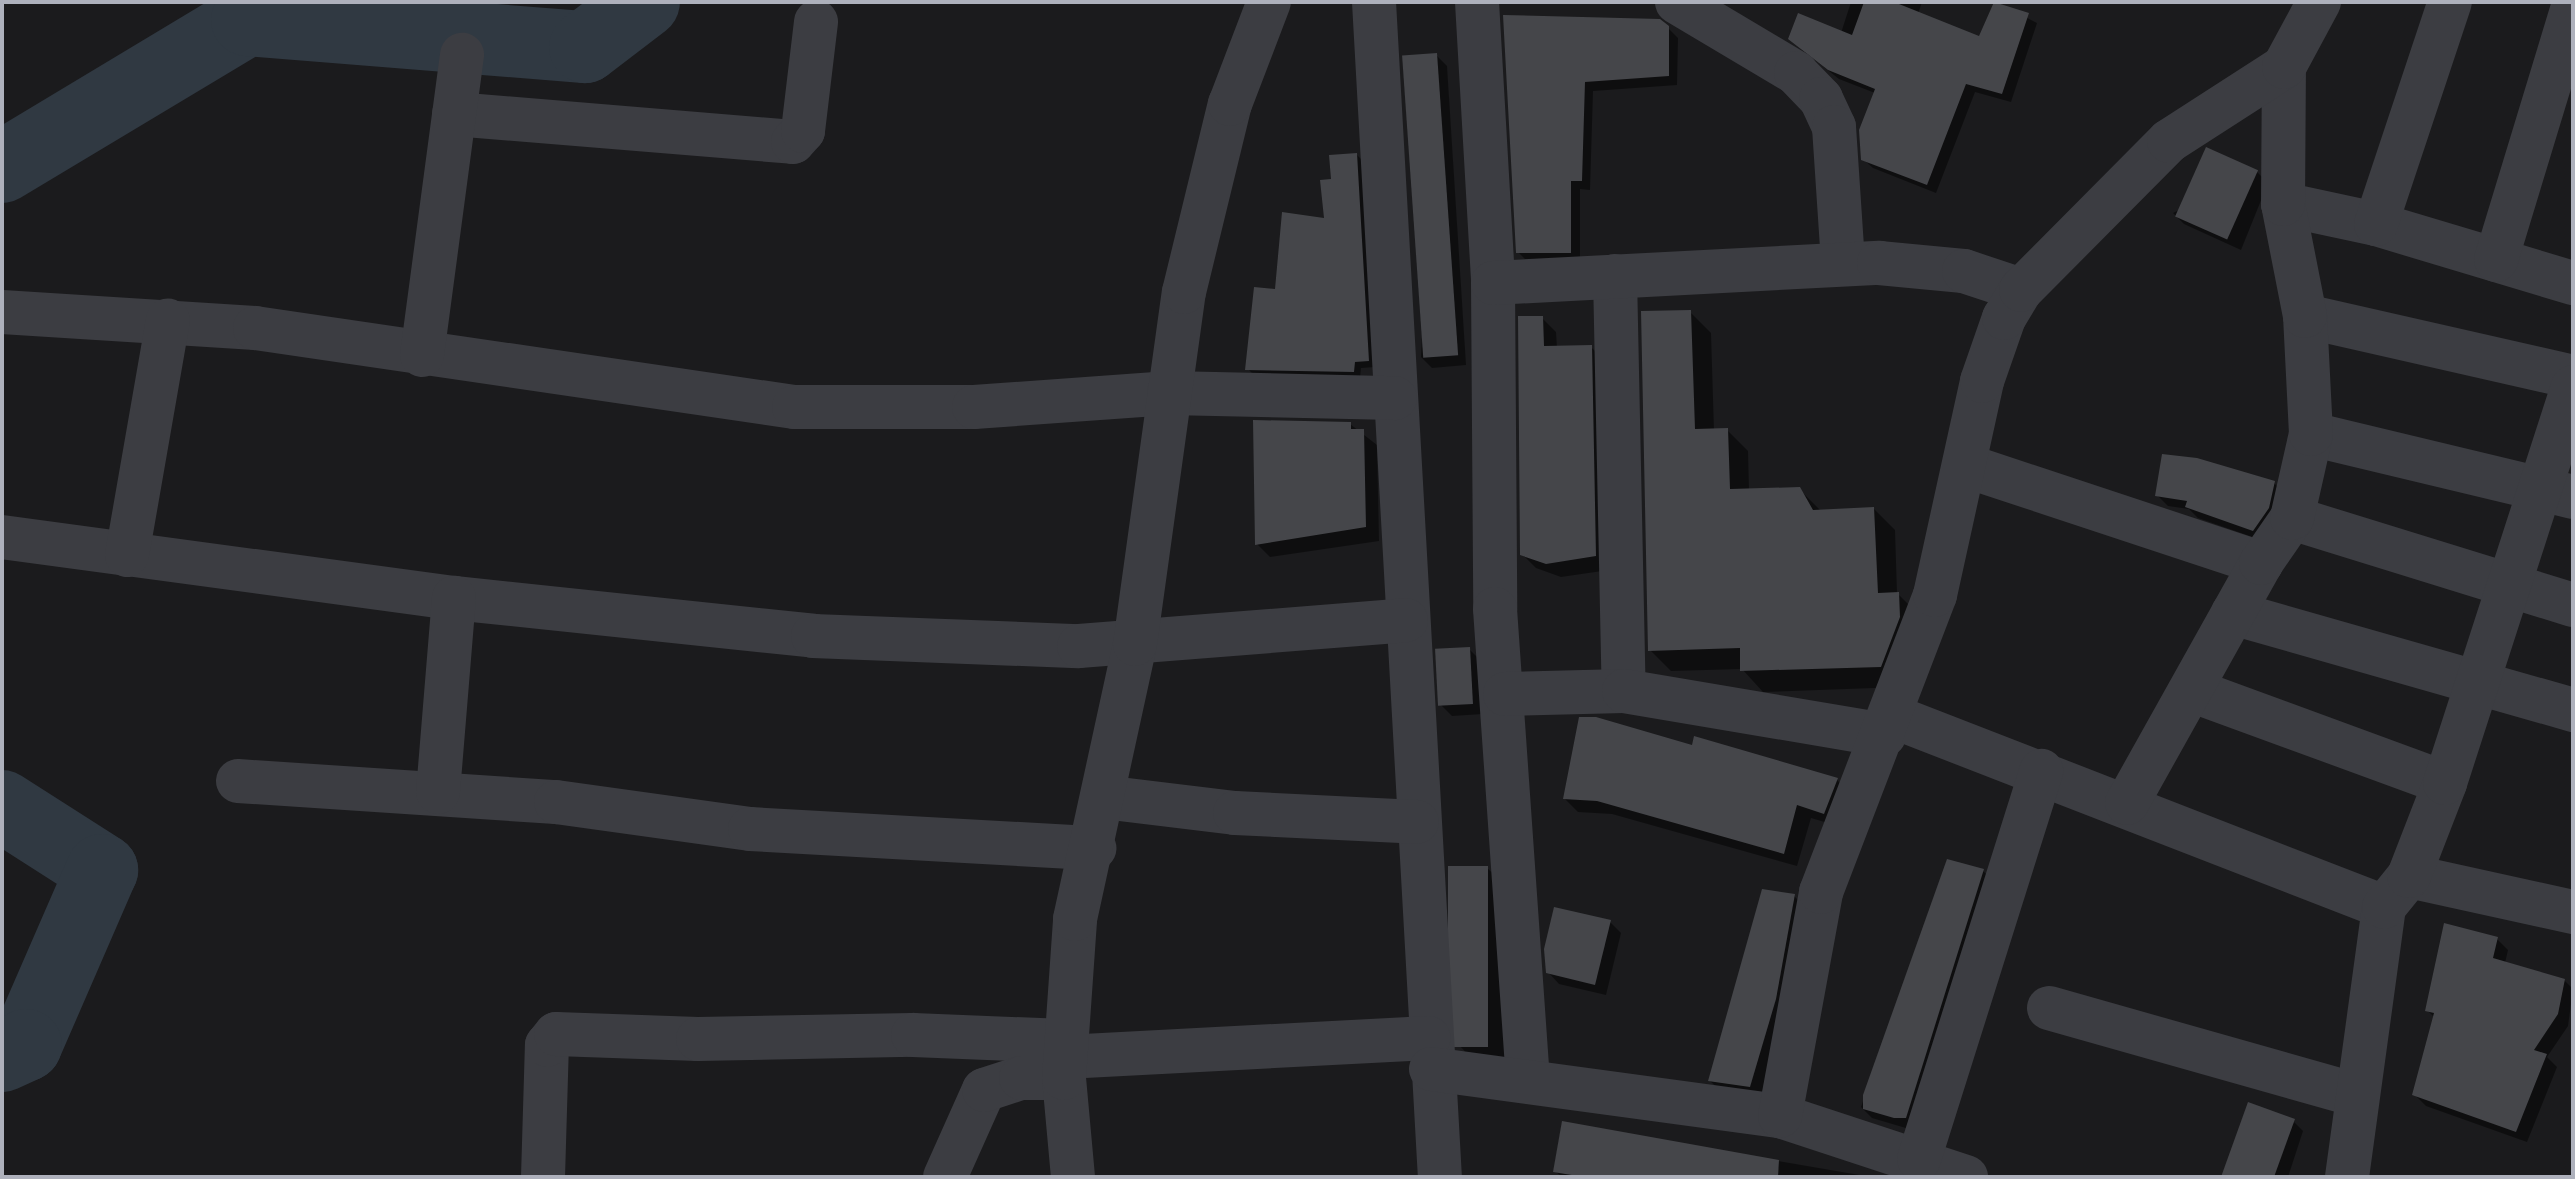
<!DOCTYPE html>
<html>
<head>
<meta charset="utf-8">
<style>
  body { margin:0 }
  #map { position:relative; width:2575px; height:1179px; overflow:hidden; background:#1b1b1d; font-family:Overpass,sans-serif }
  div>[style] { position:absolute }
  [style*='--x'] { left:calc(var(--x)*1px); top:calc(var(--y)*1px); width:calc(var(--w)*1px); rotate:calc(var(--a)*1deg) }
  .shadow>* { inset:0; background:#0007 }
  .river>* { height:72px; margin:-36px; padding:0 36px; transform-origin:36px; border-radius:36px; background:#303942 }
  .building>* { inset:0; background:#45464a; transform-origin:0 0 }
  .minor>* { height:44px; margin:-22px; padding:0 22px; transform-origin:22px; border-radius:22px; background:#3c3d42 }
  span { translate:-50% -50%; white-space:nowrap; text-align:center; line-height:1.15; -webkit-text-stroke:7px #161618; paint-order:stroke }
  .frame { position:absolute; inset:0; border:4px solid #aeb1bc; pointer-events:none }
</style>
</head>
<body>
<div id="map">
  <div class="shadow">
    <div style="clip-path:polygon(1851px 2px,1922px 2px,1918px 14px,1980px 38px,1996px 2px,2037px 23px,2011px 102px,1975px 92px,1936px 193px,1873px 168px,1863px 159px,1875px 93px,1839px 79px,1800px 48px,1841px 33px)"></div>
    <div style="clip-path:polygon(1505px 17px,1668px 28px,1678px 38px,1677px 85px,1593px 91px,1590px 190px,1580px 189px,1580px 262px,1528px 262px,1518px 252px)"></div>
    <div style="clip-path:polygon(1436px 55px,1447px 66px,1466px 365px,1432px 368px,1421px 357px)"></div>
    <div style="clip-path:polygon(1357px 155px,1364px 162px,1375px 367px,1361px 368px,1360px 378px,1255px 376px,1248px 369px,1277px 291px,1326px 220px)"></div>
    <div style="clip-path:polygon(2257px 172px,2268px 183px,2241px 250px,2184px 224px,2173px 213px)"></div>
    <div style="clip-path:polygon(1690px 312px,1711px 333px,1714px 431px,1727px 430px,1748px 451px,1749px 490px,1799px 489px,1821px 511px,1874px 509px,1895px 530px,1897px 593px,1919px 615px,1902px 687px,1763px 692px,1742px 669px,1671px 671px,1650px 650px)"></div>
    <div style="clip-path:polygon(1542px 318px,1556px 332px,1557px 348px,1591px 347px,1605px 361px,1609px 570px,1561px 577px,1536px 568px,1522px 554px)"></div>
    <div style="clip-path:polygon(1350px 424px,1377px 445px,1379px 541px,1270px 557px,1257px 544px)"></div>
    <div style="clip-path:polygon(2274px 483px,2285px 494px,2264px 541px,2198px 518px,2189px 509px,2168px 506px,2157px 495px)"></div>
    <div style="clip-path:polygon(1469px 649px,1480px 660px,1483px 714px,1452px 716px,1441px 705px)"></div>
    <div style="clip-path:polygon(1693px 748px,1837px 780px,1850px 793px,1838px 826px,1811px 818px,1797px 866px,1612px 814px,1578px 812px,1565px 799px)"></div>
    <div style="clip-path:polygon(1948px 862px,1983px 871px,1994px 882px,1916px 1131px,1872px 1118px,1861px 1107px)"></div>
    <div style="clip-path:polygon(1487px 868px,1498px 878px,1506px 1062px,1470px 1057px,1460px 1046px)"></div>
    <div style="clip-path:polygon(1794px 896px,1805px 907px,1761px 1097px,1721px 1091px,1710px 1081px)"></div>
    <div style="clip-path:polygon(1610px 922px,1621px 933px,1606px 995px,1559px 984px,1548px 972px)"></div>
    <div style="clip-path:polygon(2497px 939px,2508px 950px,2505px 963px,2564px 980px,2573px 989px,2568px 1026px,2547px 1057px,2557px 1067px,2527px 1142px,2426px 1106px,2415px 1095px,2435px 1018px,2427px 1010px)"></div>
    <div style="clip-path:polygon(2293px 1121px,2303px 1131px,2288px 1177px,2223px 1177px)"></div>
    <div style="clip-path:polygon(1564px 1124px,1871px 1177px,1562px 1177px,1555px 1171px)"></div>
  </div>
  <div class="river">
    <div style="--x:2;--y:167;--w:286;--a:-31"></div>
    <div style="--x:247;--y:20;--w:339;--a:4.6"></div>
    <div style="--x:585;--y:47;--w:74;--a:-37.3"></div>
    <div style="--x:2;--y:806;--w:119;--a:32.6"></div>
    <div style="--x:102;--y:870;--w:191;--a:113.5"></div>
    <div style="--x:26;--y:1045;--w:26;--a:155"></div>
  </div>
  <div class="building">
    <div style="clip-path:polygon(1864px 2px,1894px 2px,1979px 36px,1994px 2px,2029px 13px,2002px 94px,1966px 84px,1927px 185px,1861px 160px,1859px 130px,1875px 89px,1828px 70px,1788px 39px,1798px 13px,1852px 35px)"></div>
    <div style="clip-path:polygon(1503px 15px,1660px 19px,1669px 26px,1669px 76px,1585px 82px,1582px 181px,1571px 181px,1571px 253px,1516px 253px)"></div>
    <div style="left:1437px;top:53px;width:303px;height:35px;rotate:86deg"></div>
    <div style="left:2206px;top:147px;width:57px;height:76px;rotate:24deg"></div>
    <div style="clip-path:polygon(1357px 153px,1369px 361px,1355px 362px,1354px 372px,1245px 370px,1254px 287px,1275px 289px,1282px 212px,1324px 218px,1320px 180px,1331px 179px,1329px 155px)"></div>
    <div style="clip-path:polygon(1691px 310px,1695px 429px,1728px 428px,1730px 489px,1800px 487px,1813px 510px,1874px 507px,1878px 593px,1899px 592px,1900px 617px,1881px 667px,1740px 671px,1740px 648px,1648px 651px,1641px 311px)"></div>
    <div style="clip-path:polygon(1518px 316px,1543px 316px,1544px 346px,1592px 345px,1596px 556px,1546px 564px,1520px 555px)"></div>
    <div style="clip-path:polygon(1253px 420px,1351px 422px,1351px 429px,1364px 429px,1366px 527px,1255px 545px)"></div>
    <div style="clip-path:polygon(2162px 454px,2197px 458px,2275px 481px,2269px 508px,2253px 531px,2185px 507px,2187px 501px,2155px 496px)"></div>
    <div style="left:1470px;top:647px;width:57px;height:35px;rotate:87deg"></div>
    <div style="clip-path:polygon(1579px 717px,1596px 717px,1692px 745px,1694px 736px,1838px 778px,1824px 814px,1797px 805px,1784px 854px,1597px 801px,1563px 799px)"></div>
    <div style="clip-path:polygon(1947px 859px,1984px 869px,1906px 1118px,1894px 1118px,1863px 1109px,1863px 1095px)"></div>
    <div style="left:1448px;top:866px;width:40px;height:181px"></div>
    <div style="clip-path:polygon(1762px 889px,1795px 894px,1776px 999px,1750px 1087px,1708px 1081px)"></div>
    <div style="clip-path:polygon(1554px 907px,1611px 920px,1595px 985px,1546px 973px,1544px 949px)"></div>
    <div style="clip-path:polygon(2444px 923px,2498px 937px,2493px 958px,2565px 979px,2558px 1014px,2534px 1050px,2547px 1054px,2516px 1132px,2412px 1095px,2434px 1013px,2425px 1011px)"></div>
    <div style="clip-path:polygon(2248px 1102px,2295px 1119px,2274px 1177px,2221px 1177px)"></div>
    <div style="clip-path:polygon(1562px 1121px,1779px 1160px,1778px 1177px,1584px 1177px,1553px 1172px)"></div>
  </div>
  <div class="minor">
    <div style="--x:1374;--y:2;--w:1177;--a:86.79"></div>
    <div style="--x:1477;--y:2;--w:281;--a:86.7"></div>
    <div style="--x:1493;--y:283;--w:326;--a:89.6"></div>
    <div style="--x:1495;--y:609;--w:471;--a:86"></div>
    <div style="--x:1677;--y:2;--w:139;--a:30.8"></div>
    <div style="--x:1796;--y:73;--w:36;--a:46"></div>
    <div style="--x:1821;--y:99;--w:31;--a:65"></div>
    <div style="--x:1834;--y:127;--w:137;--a:86.2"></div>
    <div style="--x:454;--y:114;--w:340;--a:4.7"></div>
    <div style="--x:793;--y:142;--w:15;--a:-48"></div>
    <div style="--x:803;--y:131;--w:110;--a:-83.2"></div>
    <div style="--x:2283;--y:204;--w:95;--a:12.1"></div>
    <div style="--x:2376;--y:224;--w:206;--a:16.7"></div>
    <div style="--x:2376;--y:224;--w:234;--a:-71.6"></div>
    <div style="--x:2496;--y:260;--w:264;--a:-73.1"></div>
    <div style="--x:1615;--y:276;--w:415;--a:88.8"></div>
    <div style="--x:1493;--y:283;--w:387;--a:-3"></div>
    <div style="--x:1879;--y:263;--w:85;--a:5.4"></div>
    <div style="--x:1964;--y:271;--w:60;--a:18.4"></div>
    <div style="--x:2;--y:312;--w:254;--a:3.6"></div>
    <div style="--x:255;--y:328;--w:545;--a:8.34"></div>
    <div style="--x:794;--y:407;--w:180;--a:0"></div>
    <div style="--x:974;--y:407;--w:196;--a:-4.1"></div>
    <div style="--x:1169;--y:393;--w:226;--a:1.3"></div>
    <div style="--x:2305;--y:316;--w:275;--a:12.8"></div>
    <div style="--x:422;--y:355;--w:303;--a:-82.4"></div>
    <div style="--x:2311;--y:434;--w:269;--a:13.5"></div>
    <div style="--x:1967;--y:466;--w:310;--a:18.3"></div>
    <div style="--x:2292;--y:518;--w:294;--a:17.2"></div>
    <div style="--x:2;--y:537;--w:456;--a:7.7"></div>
    <div style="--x:454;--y:598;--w:361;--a:6"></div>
    <div style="--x:813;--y:636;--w:266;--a:2.2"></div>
    <div style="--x:1079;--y:646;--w:328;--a:-4.5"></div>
    <div style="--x:127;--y:555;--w:238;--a:-80.1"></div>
    <div style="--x:2233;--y:613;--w:354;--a:15.9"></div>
    <div style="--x:2191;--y:690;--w:270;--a:20.1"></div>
    <div style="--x:1505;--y:694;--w:119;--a:-1.4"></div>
    <div style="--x:1624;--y:691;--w:264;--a:9.6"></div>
    <div style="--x:1892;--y:716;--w:528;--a:21.22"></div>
    <div style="--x:238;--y:781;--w:319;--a:3.8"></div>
    <div style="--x:556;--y:802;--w:196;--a:7.9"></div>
    <div style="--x:750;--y:829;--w:345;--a:3.2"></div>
    <div style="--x:438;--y:792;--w:195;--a:-85.3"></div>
    <div style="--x:1103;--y:797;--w:133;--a:6.9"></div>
    <div style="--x:1235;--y:813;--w:182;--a:2.8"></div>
    <div style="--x:2127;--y:803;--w:275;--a:-60.8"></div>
    <div style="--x:2261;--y:563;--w:55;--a:-55.4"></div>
    <div style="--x:2292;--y:518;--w:86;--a:-77.3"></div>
    <div style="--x:2311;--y:434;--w:118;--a:-92.9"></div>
    <div style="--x:2305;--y:316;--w:114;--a:-101.1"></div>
    <div style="--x:2283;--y:204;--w:137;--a:-89.6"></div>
    <div style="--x:2409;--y:876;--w:168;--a:12.4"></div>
    <div style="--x:2049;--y:1008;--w:319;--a:15.8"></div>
    <div style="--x:1065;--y:1057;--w:364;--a:-3"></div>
    <div style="--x:1431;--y:1069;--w:352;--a:7.7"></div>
    <div style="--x:1780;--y:1116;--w:196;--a:18.2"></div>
    <div style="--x:1780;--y:1116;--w:228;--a:-79.6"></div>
    <div style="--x:1821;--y:892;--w:318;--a:-69"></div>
    <div style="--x:1935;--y:595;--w:219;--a:-77.6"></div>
    <div style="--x:1982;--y:381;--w:67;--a:-70.8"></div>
    <div style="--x:2004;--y:318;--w:33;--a:-59"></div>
    <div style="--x:2021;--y:290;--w:210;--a:-45.2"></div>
    <div style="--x:2169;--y:141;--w:137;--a:-32.8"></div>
    <div style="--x:2284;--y:67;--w:74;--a:-61.7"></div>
    <div style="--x:1919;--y:1159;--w:407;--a:-72.5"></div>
    <div style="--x:543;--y:1177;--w:132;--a:-88.3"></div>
    <div style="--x:547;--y:1045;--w:14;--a:-51"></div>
    <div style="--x:556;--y:1034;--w:142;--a:2"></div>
    <div style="--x:698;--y:1039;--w:215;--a:-1.1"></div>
    <div style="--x:913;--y:1035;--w:152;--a:2.3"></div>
    <div style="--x:945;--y:1177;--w:95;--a:-65.9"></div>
    <div style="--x:984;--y:1090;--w:39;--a:-18"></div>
    <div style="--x:1021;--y:1078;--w:43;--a:0"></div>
    <div style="--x:1073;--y:1177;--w:99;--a:-95.2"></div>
    <div style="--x:1064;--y:1078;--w:159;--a:-86"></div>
    <div style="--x:1075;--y:919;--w:281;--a:-77.7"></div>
    <div style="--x:1135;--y:644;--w:355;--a:-82.1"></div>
    <div style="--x:1184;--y:292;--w:194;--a:-76.3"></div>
    <div style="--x:1230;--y:104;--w:109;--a:-69.1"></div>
    <div style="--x:2347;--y:1177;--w:273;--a:-82.2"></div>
    <div style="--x:2384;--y:907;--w:40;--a:-51"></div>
    <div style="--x:2409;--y:876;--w:100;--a:-68.8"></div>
    <div style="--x:2445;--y:783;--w:416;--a:-72.1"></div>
  </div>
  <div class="frame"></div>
</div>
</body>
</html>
